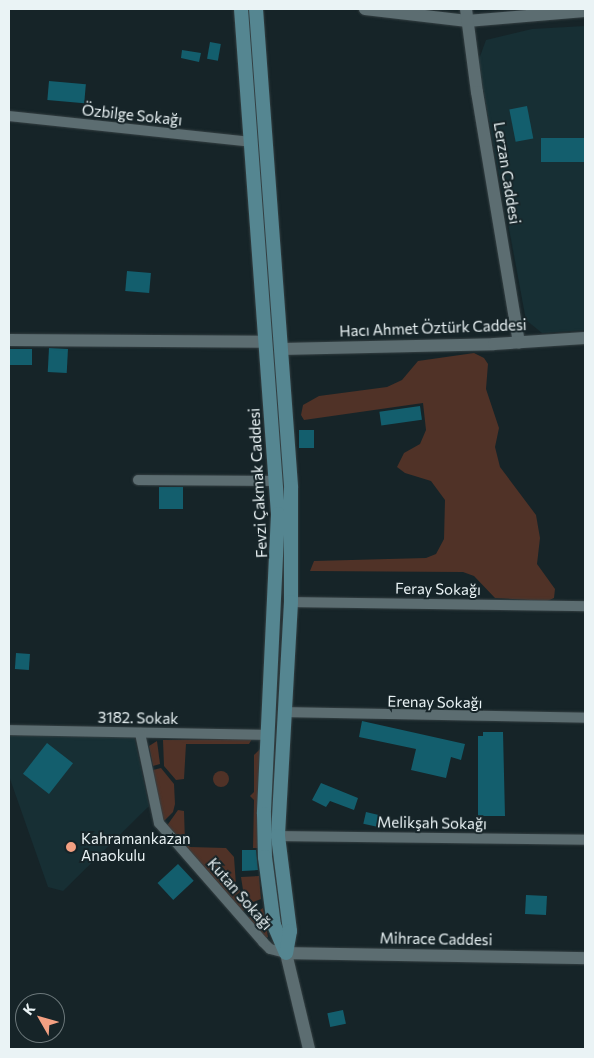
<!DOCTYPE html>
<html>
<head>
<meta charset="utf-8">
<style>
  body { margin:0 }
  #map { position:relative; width:594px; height:1058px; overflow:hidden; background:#162428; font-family:Commissioner,sans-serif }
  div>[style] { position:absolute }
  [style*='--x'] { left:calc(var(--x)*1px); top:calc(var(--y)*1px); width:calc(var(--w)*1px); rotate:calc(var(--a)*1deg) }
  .built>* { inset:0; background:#172f34 }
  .green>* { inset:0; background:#503227 }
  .round { border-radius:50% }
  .building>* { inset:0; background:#135e6d; transform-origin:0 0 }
  .roads { filter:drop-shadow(0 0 1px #354043) drop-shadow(0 0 1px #354043) }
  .minor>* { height:10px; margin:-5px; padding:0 5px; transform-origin:5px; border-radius:5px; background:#5c6d71 }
  .tertiary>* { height:12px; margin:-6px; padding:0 6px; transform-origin:6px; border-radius:6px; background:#5c6d71 }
  .secondary>* { height:14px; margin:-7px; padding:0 7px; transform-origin:7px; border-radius:7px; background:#558691 }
  .dots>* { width:14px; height:14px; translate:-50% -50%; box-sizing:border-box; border:2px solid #162428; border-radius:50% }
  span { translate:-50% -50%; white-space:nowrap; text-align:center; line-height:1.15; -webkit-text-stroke:4px #162428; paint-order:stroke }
  .street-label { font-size:15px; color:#eaf3f5 }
  .poi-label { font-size:15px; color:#eaf3f5 }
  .left { translate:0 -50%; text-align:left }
  .frame { position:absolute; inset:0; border:10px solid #eaf3f5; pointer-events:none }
  .north { position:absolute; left:15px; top:993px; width:50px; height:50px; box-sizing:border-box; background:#162428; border:1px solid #6b777a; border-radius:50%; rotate:308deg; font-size:14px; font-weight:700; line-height:20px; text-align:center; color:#eaf3f5 }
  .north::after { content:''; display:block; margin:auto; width:18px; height:22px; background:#f3a082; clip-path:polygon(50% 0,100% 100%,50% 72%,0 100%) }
</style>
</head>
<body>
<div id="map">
  <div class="built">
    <div style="clip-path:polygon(585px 26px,585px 330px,542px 333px,526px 320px,478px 62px,486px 40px,532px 29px)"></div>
    <div style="clip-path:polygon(9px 736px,134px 736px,149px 806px,63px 891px,48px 887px,9px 776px)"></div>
  </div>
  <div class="green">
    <div style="clip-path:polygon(474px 353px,484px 358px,488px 364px,486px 389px,499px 428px,495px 447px,500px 467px,536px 515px,540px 538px,537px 564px,555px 589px,554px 598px,547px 601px,495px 598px,474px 576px,463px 572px,310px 571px,314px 561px,426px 558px,436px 554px,444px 539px,445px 500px,431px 481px,405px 473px,397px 467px,404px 453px,420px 444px,426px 430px,423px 403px,304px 420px,301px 415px,303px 405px,319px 396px,387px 387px,402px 380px,418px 361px)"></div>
    <div style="clip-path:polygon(252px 739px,249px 744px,186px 744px,184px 779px,176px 780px,164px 766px,163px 740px)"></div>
    <div style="clip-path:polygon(157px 741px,160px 764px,153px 766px,149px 746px)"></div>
    <div style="clip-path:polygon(260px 749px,258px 848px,253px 848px,254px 800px,250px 796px,254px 792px,254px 755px)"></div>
    <div style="clip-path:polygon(161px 768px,174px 784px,175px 804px,173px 812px,163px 822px,153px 770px)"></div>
    <div class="round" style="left:213px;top:771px;width:16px;height:16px"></div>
    <div style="clip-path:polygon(178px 810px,184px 811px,185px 842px,190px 847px,226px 848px,234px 857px,236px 885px,250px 904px,242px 912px,166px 827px)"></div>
    <div style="clip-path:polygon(259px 876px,261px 899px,253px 902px,243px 890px,241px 877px)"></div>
    <div style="clip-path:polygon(263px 908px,268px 937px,266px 938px,248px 918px)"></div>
  </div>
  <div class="building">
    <div style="left:210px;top:42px;width:11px;height:17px;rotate:10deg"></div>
    <div style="clip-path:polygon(182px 50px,201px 53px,199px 62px,181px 58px)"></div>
    <div style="left:49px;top:81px;width:37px;height:19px;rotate:5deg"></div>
    <div style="left:527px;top:106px;width:33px;height:18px;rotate:79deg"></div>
    <div style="left:585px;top:138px;width:24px;height:44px;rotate:90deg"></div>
    <div style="left:127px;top:271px;width:24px;height:20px;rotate:5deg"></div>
    <div style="left:49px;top:348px;width:19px;height:24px;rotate:3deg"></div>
    <div style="left:10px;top:349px;width:22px;height:16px"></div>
    <div style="left:420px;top:406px;width:14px;height:41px;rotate:82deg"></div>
    <div style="left:299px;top:430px;width:15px;height:18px"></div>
    <div style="left:159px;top:487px;width:24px;height:22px"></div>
    <div style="left:16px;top:653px;width:14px;height:16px;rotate:4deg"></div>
    <div style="clip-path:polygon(362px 721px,465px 744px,461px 760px,451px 757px,446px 778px,411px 770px,416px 749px,359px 737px)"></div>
    <div style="clip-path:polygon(483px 732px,503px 732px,505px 816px,478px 816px,478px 736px,483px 736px)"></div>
    <div style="left:47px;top:743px;width:33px;height:39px;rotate:38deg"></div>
    <div style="clip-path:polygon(321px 783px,358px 798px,354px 810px,330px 801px,326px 807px,312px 800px)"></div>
    <div style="left:366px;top:812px;width:13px;height:12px;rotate:13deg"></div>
    <div style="clip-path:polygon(242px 850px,256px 850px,258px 870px,242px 871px)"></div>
    <div style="left:178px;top:864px;width:23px;height:28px;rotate:47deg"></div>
    <div style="left:526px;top:895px;width:21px;height:19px;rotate:3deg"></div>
    <div style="left:343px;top:1010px;width:14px;height:16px;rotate:78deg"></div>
  </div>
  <div class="roads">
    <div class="minor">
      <div style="--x:9;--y:116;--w:243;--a:6.1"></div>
      <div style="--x:138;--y:480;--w:139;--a:0.4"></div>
      <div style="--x:291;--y:602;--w:294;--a:0.8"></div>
      <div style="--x:285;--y:712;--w:300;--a:1.1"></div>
      <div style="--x:9;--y:730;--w:259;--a:1.1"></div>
      <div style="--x:140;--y:733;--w:92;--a:78.1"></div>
      <div style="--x:159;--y:823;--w:158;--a:48.8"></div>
      <div style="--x:263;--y:942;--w:10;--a:45"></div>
      <div style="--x:270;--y:949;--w:16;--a:14"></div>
      <div style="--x:278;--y:836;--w:307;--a:0.7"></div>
    </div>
    <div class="tertiary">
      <div style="--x:365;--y:9;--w:103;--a:6.7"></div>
      <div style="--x:467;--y:21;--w:118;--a:-4.8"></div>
      <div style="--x:466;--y:9;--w:84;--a:82.5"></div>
      <div style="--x:477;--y:92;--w:254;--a:80.5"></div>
      <div style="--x:9;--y:340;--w:257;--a:0.4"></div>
      <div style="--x:281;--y:349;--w:213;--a:-1.3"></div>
      <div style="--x:494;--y:344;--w:91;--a:-3.8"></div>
      <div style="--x:309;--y:1049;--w:99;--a:-103.5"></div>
      <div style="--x:286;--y:953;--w:299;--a:1"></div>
    </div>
    <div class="secondary">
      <div style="--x:241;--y:9;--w:506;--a:85.81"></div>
      <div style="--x:278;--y:514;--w:300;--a:92.7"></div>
      <div style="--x:264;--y:814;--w:43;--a:88.7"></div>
      <div style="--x:265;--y:857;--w:69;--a:82.5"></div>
      <div style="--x:274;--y:925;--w:30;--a:67"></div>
      <div style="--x:256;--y:9;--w:480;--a:85.8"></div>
      <div style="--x:291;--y:488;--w:114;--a:90"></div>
      <div style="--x:291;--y:602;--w:234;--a:93.2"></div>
      <div style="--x:278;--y:836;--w:96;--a:82.8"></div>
      <div style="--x:290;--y:931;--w:22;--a:100"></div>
    </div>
  </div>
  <div class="dots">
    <div style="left:71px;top:847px;background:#f3a082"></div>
  </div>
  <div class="street-label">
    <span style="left:132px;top:115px;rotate:6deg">Özbilge Sokağı</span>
    <span style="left:507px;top:173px;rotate:81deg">Lerzan Caddesi</span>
    <span style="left:433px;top:328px;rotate:-2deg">Hacı Ahmet Öztürk Caddesi</span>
    <span style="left:258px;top:483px;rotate:-93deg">Fevzi Çakmak Caddesi</span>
    <span style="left:438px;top:589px;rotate:1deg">Feray Sokağı</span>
    <span style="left:435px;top:702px;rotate:1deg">Erenay Sokağı</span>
    <span style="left:138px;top:718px;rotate:1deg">3182. Sokak</span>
    <span style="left:432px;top:823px;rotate:1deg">Melikşah Sokağı</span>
    <span style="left:240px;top:894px;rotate:49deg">Kutan Sokağı</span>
    <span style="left:436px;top:939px;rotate:1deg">Mihrace Caddesi</span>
  </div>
  <div class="poi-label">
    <span class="left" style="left:81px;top:847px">Kahramankazan<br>Anaokulu</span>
  </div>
  <div class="frame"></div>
  <div class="north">K</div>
</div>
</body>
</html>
